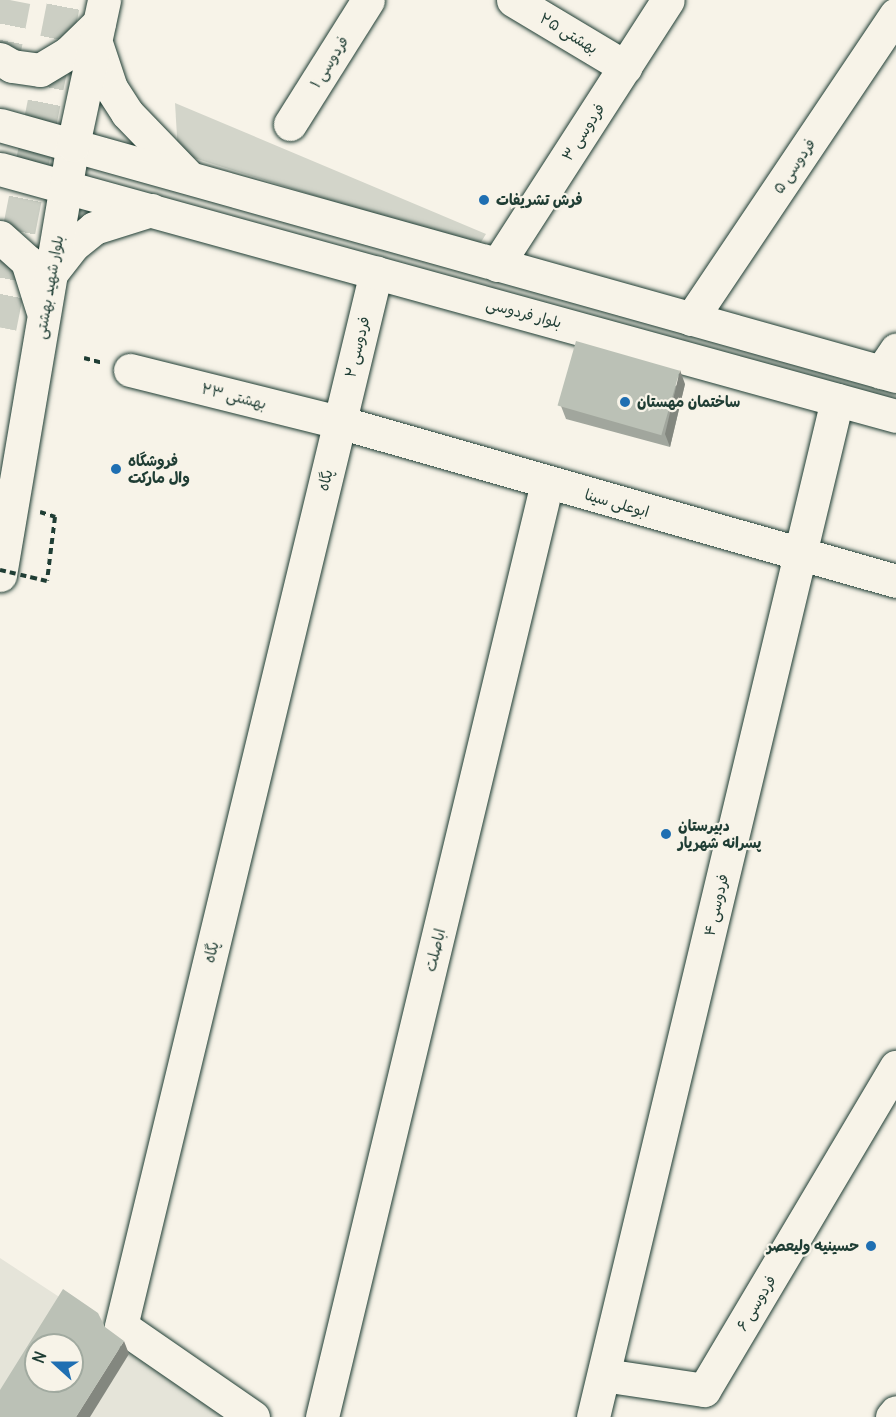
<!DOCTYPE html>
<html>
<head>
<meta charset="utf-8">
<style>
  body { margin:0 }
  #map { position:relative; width:896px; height:1417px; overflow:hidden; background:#f7f3e8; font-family:Delius,"Playpen Sans Arabic",sans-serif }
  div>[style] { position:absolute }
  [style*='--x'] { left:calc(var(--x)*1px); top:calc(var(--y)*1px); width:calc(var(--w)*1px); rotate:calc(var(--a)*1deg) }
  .built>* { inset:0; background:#e5e4d9 }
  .green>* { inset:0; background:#d3d5ca }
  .primary-tunnel>* { height:33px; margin-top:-16.5px; transform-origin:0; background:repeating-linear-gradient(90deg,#cccfc4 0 33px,transparent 0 49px) }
  .path>* { height:4px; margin-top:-2px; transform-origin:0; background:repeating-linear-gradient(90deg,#1f3d34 0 6px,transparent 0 10.5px) }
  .roads { filter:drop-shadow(0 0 2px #1f3d34) drop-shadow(0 0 2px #1f3d34) }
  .minor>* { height:33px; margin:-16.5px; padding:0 16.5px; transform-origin:16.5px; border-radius:16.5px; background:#f7f3e8 }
  .secondary>* { height:33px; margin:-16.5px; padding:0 16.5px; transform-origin:16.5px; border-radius:16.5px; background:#f7f3e8 }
  .path-bridge>* { height:4px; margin-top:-2px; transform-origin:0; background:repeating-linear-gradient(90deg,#1f3d34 0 6px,transparent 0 10.5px) }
  .wall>* { inset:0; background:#a1a69d }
  .shaded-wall>* { inset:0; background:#83877f }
  .building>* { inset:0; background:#bbc1b6; transform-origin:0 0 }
  .dots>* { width:16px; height:16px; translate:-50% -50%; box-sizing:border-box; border:3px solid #f7f3e8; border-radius:50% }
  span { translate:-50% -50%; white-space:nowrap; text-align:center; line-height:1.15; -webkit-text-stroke:4.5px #f7f3e8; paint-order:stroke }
  .street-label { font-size:15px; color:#1f3d34 }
  .poi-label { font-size:15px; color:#1f3d34; font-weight:700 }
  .left { translate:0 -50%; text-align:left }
  .right { translate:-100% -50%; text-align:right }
  .north { position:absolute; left:24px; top:1333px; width:60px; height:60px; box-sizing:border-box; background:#f7f3e8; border:2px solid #a1aaa0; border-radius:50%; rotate:291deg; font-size:16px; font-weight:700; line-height:24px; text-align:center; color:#1f3d34 }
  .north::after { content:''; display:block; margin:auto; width:21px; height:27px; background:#1f6fb2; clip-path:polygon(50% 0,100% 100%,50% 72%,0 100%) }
</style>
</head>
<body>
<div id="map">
  <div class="built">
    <div style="clip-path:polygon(evenodd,0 1258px,114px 1333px,231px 1417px,0 1417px,0 1258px,36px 1345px,72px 1345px,72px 1381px,36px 1381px,36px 1345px)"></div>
  </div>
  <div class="green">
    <div style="clip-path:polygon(175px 103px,486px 234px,478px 247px,178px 153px)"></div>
  </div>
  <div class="primary-tunnel">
    <div style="--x:0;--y:73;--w:74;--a:-79.1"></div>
    <div style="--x:0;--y:327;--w:333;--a:-78.9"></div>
  </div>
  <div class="path">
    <div style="--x:84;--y:358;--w:20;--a:15"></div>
    <div style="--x:40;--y:512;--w:16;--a:18"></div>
    <div style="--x:55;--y:517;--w:64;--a:97.1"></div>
  </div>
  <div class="roads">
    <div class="minor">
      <div style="--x:513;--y:0;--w:131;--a:30.9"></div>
      <div style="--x:290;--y:124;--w:146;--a:-57.8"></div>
      <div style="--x:497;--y:265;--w:315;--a:-57.2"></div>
      <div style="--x:691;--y:319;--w:367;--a:-56.1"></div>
      <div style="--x:130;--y:370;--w:215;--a:14"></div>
      <div style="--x:339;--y:422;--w:579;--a:15.93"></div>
      <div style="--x:881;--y:372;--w:27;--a:-56"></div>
      <div style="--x:604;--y:1375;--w:101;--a:8.5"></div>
      <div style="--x:704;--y:1390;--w:376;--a:-59.3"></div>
      <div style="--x:253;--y:1417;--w:160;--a:-145.4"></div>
      <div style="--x:121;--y:1326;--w:1084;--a:-76.4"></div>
      <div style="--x:322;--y:1417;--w:961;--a:-76.46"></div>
      <div style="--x:593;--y:1417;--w:1046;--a:-76.51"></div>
      <div style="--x:892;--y:1417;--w:6;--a:-51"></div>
    </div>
    <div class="secondary">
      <div style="--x:97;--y:46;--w:44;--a:71.6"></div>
      <div style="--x:111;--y:88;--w:30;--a:57"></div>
      <div style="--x:127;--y:113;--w:85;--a:46"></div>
      <div style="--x:0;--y:59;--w:14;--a:30"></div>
      <div style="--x:12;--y:66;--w:28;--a:8"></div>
      <div style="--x:40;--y:70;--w:33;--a:-31"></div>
      <div style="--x:68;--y:53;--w:43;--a:-44.1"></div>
      <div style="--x:0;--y:125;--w:930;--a:15.65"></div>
      <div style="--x:0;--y:169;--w:929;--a:15.41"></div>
      <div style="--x:0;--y:237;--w:36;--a:42"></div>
      <div style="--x:27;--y:261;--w:50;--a:72.6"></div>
      <div style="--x:52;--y:272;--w:33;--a:-52"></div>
      <div style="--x:72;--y:246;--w:28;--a:-39"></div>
      <div style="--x:94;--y:228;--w:60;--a:-17.5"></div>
      <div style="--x:0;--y:575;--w:436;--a:-80.4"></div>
      <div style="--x:73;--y:145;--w:148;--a:-77.9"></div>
    </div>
  </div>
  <div class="path-bridge">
    <div style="--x:0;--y:570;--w:48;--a:13.2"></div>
  </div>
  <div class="wall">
    <div style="clip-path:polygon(685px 384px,670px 447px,566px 419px,561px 406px)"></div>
  </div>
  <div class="shaded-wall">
    <div style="clip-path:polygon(680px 370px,685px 384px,670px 447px,665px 434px)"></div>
    <div style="clip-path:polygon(124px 1341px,129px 1354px,90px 1417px,76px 1417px)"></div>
  </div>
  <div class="building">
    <div style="left:576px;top:341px;width:108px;height:67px;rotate:16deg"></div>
    <div style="clip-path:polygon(evenodd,63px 1289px,98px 1313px,105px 1327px,124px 1341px,76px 1417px,0 1417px,0 1390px,63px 1289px,36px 1345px,72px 1345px,72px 1381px,36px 1381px,36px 1345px)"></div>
  </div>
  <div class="dots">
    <div style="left:484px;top:200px;background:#1f6fb2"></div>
    <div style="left:625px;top:402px;background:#1f6fb2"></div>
    <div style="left:116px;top:469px;background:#1f6fb2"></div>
    <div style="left:666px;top:834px;background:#1f6fb2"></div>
    <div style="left:871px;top:1246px;background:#1f6fb2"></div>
  </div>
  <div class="street-label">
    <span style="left:569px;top:33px;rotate:31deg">بهشتی ۲۵</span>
    <span style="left:329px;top:62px;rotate:-58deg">فردوسی ۱</span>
    <span style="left:583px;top:132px;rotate:-57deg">فردوسی ۳</span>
    <span style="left:794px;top:166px;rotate:-56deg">فردوسی ۵</span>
    <span style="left:49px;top:287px;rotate:-80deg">بلوار شهید بهشتی</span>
    <span style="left:524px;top:313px;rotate:15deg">بلوار فردوسی</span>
    <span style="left:357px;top:347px;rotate:-76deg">فردوسی ۲</span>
    <span style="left:234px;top:396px;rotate:14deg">بهشتی ۲۳</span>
    <span style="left:325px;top:480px;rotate:-76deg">پگاه</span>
    <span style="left:617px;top:503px;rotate:16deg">ابوعلی سینا</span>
    <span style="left:716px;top:905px;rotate:-77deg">فردوسی ۴</span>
    <span style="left:435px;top:950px;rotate:-76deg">اباصلت</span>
    <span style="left:211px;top:952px;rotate:-76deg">پگاه</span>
    <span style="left:756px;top:1303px;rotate:-59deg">فردوسی ۶</span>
  </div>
  <div class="poi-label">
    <span class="left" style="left:496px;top:200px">فرش تشریفات</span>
    <span class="left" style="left:637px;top:402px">ساختمان مهستان</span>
    <span class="left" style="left:128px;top:469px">فروشگاه<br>وال مارکت</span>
    <span class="left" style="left:678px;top:834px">دبیرستان<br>پسرانه شهریار</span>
    <span class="right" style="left:859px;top:1246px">حسینیه ولیعصر</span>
  </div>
  <div class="north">N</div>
</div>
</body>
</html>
